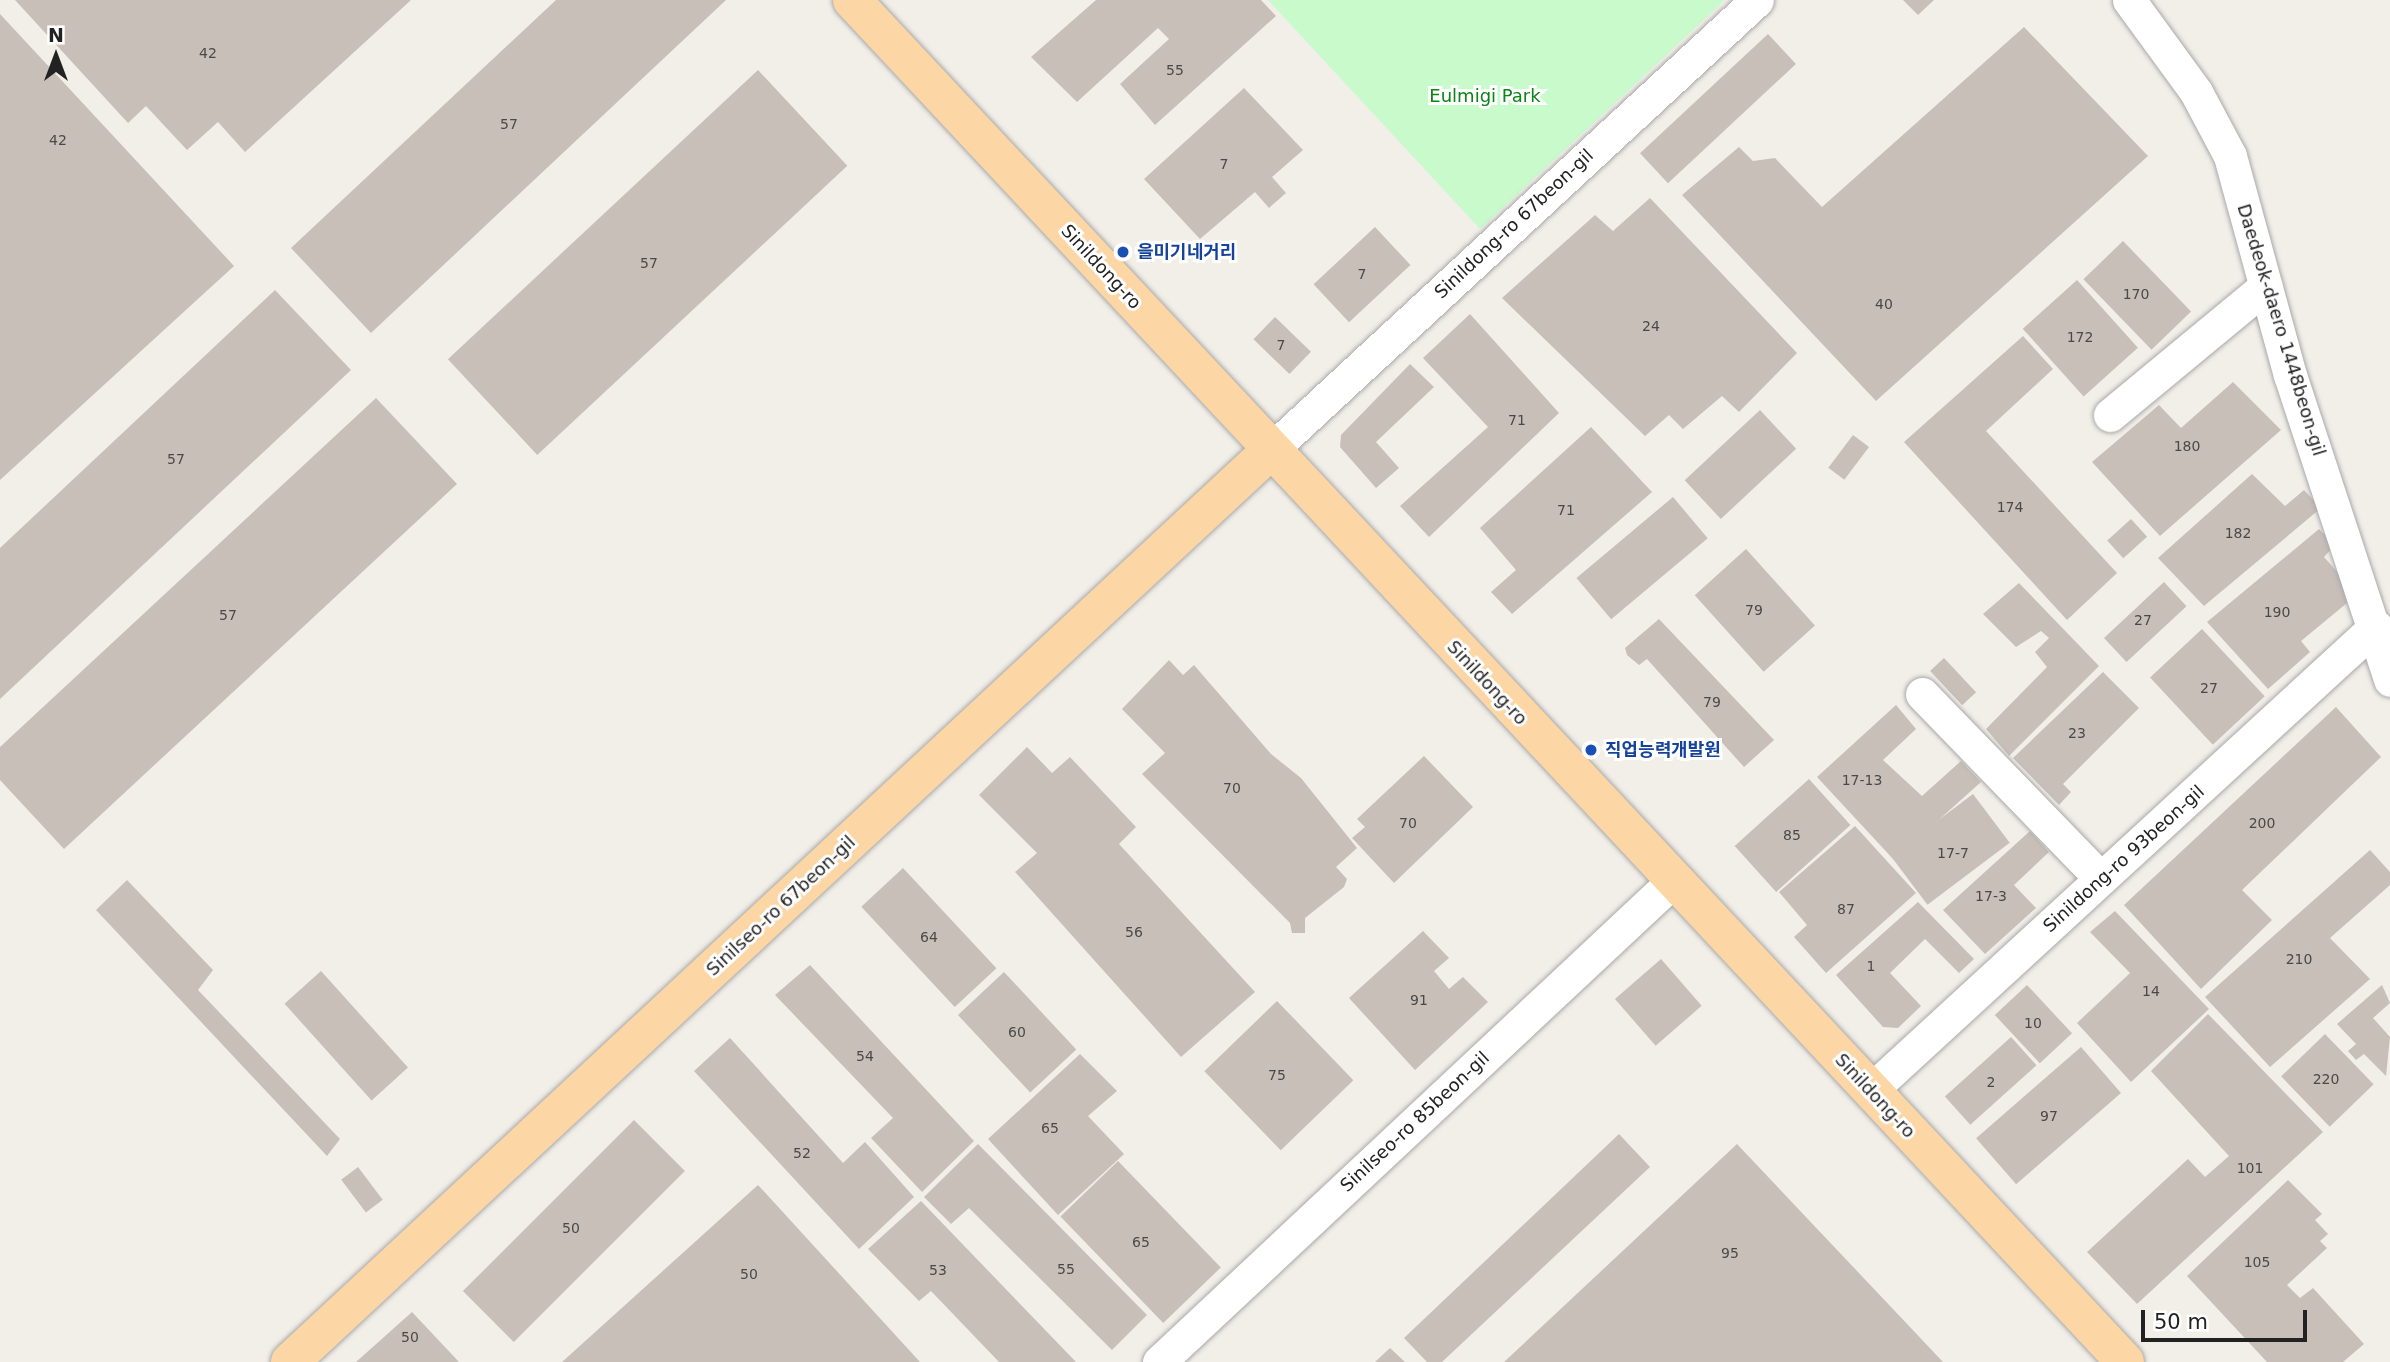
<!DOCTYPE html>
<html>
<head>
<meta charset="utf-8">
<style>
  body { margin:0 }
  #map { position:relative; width:2390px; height:1362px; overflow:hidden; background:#f2efe9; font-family:"DejaVu Sans","Noto Sans KR",sans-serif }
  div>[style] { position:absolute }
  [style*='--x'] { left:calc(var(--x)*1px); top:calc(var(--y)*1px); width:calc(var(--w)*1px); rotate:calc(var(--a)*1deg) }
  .park>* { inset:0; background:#c8facc }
  .building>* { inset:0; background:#c7bfb8; transform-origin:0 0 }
  .roads { filter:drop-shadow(0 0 2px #a9a9a9) drop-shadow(0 0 2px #a9a9a9) }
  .minor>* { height:33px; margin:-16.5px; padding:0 16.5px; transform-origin:16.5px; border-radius:16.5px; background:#fff }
  .major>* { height:38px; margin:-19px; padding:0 19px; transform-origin:19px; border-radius:19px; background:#fcd6a4 }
  .dots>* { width:19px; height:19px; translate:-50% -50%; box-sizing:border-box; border:4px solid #fff; border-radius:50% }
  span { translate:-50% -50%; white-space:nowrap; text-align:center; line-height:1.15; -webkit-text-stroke:6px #fff; paint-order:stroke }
  .number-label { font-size:14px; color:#4b4948 }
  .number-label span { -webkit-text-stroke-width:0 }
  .park-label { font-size:18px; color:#0c8416 }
  .street-label { font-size:18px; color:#222 }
  .transit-label { font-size:18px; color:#164399; font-weight:700 }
  .left { translate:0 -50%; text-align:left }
  .north { position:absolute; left:21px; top:21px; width:70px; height:70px; -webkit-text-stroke:5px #fff; paint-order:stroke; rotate:0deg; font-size:19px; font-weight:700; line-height:28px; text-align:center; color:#222 }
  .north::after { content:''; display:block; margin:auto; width:24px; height:32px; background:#222; clip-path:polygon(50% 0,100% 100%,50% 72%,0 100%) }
  .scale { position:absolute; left:2141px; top:1310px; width:166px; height:32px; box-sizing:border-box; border:4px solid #222; border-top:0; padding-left:9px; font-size:21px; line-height:24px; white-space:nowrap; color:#222; -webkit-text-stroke:5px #fff; paint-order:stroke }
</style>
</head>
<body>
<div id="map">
  <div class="park">
    <div style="clip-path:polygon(1268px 0,1725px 0,1480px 229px)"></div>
  </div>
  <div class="building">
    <div style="clip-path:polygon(15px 0,411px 0,245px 152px,218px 122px,187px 150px,146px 106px,128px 123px)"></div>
    <div style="clip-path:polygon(556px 0,726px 0,371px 333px,291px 248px)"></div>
    <div style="clip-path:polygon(1096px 0,1261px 0,1276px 16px,1155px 125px,1120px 84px,1169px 39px,1158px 28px,1077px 102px,1031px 57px)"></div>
    <div style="clip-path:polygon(1903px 0,1934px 0,1918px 15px)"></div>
    <div style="clip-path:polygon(0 14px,234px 266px,0 480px)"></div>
    <div style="clip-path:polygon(2024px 27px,2148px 156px,1876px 401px,1682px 195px,1739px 147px,1753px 161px,1775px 158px,1822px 207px)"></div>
    <div style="left:1768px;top:34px;width:41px;height:175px;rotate:47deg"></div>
    <div style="left:758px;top:70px;width:131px;height:424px;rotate:47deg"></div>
    <div style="clip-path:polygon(1244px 88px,1303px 150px,1272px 177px,1286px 193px,1269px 208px,1255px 192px,1200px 239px,1144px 179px)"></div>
    <div style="clip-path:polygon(1650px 198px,1797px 353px,1739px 412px,1722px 396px,1683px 429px,1669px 415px,1645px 436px,1502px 298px,1595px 215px,1613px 231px)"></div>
    <div style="left:1375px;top:227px;width:52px;height:84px;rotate:47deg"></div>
    <div style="left:2123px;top:241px;width:98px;height:55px;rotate:46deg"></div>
    <div style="left:2077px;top:280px;width:91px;height:73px;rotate:48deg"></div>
    <div style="clip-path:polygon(275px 290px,351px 370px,0 699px,0 548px)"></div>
    <div style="clip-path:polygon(1470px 314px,1559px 413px,1429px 537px,1400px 506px,1488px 427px,1423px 358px)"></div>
    <div style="left:1275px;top:317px;width:50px;height:31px;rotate:44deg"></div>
    <div style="clip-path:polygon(2023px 336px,2053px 369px,1986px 431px,2117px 573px,2067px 620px,1904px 442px)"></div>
    <div style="clip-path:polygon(1410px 364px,1434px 387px,1376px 442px,1399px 468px,1376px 488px,1340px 447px,1341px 435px)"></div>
    <div style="clip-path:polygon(2233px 382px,2281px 430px,2160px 536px,2092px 462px,2159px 405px,2181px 428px)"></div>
    <div style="clip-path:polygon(376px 398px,457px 484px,64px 849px,0 780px,0 747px)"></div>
    <div style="left:1760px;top:410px;width:53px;height:103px;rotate:47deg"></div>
    <div style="clip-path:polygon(1591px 427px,1652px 492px,1512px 614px,1491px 592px,1516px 570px,1480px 528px)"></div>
    <div style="left:1853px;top:435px;width:20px;height:41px;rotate:37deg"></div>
    <div style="clip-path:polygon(2252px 474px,2285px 506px,2304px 490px,2321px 508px,2204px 606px,2158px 558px)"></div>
    <div style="left:1673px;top:497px;width:54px;height:126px;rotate:50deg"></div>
    <div style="left:2131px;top:519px;width:24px;height:32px;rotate:48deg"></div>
    <div style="clip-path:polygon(2319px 529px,2335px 545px,2324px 557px,2340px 575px,2347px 603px,2301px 641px,2310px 652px,2268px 689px,2207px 622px)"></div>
    <div style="left:1746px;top:549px;width:103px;height:69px;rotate:48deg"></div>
    <div style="left:2164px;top:582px;width:33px;height:82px;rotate:47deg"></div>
    <div style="clip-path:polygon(2019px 583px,2099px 666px,2009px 756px,1986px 729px,2047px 667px,2035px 652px,2049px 638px,2041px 631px,2016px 647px,1983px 614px)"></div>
    <div style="clip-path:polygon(1659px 619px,1774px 740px,1744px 767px,1647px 659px,1639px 665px,1627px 655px,1625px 648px)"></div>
    <div style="left:2202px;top:629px;width:92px;height:71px;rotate:47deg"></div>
    <div style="left:1944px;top:658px;width:47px;height:19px;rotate:47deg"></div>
    <div style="clip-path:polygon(1169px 660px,1183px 675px,1194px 665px,1271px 754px,1301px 778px,1357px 848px,1336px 867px,1347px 879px,1344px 887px,1305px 918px,1305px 933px,1292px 933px,1290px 923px,1142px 774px,1165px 753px,1122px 709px)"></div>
    <div style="clip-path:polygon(2103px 672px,2139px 708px,2063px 784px,2071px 792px,2059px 805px,2013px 758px)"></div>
    <div style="clip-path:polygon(1896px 705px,1916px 729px,1883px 760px,1922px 796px,1961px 761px,1981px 782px,1894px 860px,1817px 777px)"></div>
    <div style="clip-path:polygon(2336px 707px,2381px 757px,2242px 890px,2272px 920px,2201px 989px,2124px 905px)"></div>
    <div style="clip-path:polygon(1027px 747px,1052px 773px,1070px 757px,1136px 827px,1119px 844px,1255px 992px,1181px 1057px,1015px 872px,1037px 853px,979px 795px)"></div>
    <div style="clip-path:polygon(1424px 756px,1473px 807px,1394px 883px,1352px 838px,1365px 827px,1357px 819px)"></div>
    <div style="left:1809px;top:779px;width:62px;height:100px;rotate:48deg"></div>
    <div style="left:1973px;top:794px;width:61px;height:103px;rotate:53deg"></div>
    <div style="clip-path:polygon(1855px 826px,1916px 893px,1826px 973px,1794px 937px,1807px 925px,1779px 892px)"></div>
    <div style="clip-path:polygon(2030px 831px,2049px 852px,2014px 885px,2036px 908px,1985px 954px,1943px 910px)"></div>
    <div style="clip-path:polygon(2370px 850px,2390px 872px,2390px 885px,2330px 938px,2370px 979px,2270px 1067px,2205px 997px)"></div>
    <div style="left:903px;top:868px;width:137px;height:57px;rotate:47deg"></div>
    <div style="clip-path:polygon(127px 880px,213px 970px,198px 990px,340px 1139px,327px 1156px,96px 910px)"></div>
    <div style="clip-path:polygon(1918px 902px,1974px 959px,1959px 973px,1925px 939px,1890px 973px,1921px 1006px,1898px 1028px,1883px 1027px,1836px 975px)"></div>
    <div style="clip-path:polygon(2115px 911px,2209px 1009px,2131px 1082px,2077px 1023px,2130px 973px,2090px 932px)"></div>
    <div style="clip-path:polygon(1423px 931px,1449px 958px,1434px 971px,1449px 989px,1463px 977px,1488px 1002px,1415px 1070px,1349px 998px)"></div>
    <div style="left:1661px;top:959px;width:62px;height:61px;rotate:49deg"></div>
    <div style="clip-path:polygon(810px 965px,974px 1141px,922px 1192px,871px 1138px,893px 1118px,775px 995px)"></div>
    <div style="left:321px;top:971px;width:130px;height:49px;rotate:48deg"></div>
    <div style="left:1004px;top:972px;width:106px;height:63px;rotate:47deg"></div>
    <div style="left:2027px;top:985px;width:66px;height:44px;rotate:47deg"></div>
    <div style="clip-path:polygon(2382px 985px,2390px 1003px,2373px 1018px,2390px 1037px,2386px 1076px,2364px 1054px,2356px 1060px,2348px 1051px,2356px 1044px,2337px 1024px)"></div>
    <div style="left:1277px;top:1001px;width:110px;height:101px;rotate:46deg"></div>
    <div style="clip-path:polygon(2208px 1014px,2323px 1132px,2137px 1304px,2087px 1252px,2188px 1159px,2205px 1177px,2229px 1156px,2151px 1071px)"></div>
    <div style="left:2325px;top:1034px;width:70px;height:61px;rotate:46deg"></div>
    <div style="left:2011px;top:1037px;width:38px;height:89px;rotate:48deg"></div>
    <div style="clip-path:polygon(730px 1038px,843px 1163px,865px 1142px,914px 1197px,859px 1249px,694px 1071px)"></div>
    <div style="left:2081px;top:1047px;width:61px;height:139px;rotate:49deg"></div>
    <div style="clip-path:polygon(1080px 1054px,1117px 1091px,1088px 1116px,1124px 1154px,1058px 1215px,988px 1139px)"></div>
    <div style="left:634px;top:1120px;width:72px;height:242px;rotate:45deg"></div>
    <div style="clip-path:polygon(1619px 1134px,1650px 1167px,1442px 1362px,1427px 1362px,1404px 1338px)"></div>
    <div style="clip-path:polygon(978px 1144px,1147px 1315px,1112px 1350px,969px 1208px,951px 1224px,924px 1197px)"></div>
    <div style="clip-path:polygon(1737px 1144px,1943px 1362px,1504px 1362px)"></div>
    <div style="left:1118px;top:1161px;width:148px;height:80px;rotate:46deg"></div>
    <div style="left:358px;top:1167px;width:41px;height:21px;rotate:53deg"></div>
    <div style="clip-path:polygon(2288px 1180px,2322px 1214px,2315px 1220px,2328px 1234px,2320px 1241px,2327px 1248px,2287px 1285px,2300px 1298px,2313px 1288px,2364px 1344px,2343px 1362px,2267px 1362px,2187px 1276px)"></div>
    <div style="clip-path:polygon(758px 1185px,920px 1362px,562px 1362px)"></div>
    <div style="clip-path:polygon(921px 1201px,1076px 1362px,999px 1362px,931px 1291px,919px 1301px,868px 1249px)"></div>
    <div style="clip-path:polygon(412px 1312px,459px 1362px,356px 1362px)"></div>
    <div style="clip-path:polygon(1390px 1348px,1405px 1362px,1375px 1362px)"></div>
  </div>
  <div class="roads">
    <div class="minor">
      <div style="--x:2129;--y:0;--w:114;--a:53.9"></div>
      <div style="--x:2196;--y:92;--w:72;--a:62"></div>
      <div style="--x:2230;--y:156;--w:227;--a:74.7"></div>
      <div style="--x:2290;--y:375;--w:321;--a:71.8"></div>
      <div style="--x:2110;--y:415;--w:202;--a:-39.6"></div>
      <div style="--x:1271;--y:450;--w:662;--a:-42.8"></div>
      <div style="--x:1922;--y:694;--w:257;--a:45.9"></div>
      <div style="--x:1870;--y:1091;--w:687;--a:-42.58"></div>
      <div style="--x:1159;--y:1362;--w:703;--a:-43.1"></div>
    </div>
    <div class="major">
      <div style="--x:852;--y:0;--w:1864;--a:46.93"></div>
      <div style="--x:290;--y:1362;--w:1339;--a:-42.91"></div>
    </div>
  </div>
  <div class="dots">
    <div style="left:1123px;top:252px;background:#1a4fb4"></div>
    <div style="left:1591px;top:750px;background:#1a4fb4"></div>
  </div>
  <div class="number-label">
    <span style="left:208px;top:53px">42</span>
    <span style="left:1175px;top:70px">55</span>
    <span style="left:509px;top:124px">57</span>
    <span style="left:58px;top:140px">42</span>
    <span style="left:1224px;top:164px">7</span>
    <span style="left:649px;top:263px">57</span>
    <span style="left:1362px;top:274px">7</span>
    <span style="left:2136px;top:294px">170</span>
    <span style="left:1884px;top:304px">40</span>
    <span style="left:1651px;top:326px">24</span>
    <span style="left:2080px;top:337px">172</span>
    <span style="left:1281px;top:345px">7</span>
    <span style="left:1517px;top:420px">71</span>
    <span style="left:2187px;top:446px">180</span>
    <span style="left:176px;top:459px">57</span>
    <span style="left:2010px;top:507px">174</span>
    <span style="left:1566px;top:510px">71</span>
    <span style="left:2238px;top:533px">182</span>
    <span style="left:1754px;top:610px">79</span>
    <span style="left:2277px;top:612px">190</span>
    <span style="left:228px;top:615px">57</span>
    <span style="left:2143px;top:620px">27</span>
    <span style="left:2209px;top:688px">27</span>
    <span style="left:1712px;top:702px">79</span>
    <span style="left:2077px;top:733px">23</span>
    <span style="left:1862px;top:780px">17-13</span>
    <span style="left:1232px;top:788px">70</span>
    <span style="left:1408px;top:823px">70</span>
    <span style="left:2262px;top:823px">200</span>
    <span style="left:1792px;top:835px">85</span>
    <span style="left:1953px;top:853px">17-7</span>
    <span style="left:1991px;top:896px">17-3</span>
    <span style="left:1846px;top:909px">87</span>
    <span style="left:1134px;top:932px">56</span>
    <span style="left:929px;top:937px">64</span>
    <span style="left:2299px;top:959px">210</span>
    <span style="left:1871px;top:966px">1</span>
    <span style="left:2151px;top:991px">14</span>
    <span style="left:1419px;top:1000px">91</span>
    <span style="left:2033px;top:1023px">10</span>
    <span style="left:1017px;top:1032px">60</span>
    <span style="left:865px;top:1056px">54</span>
    <span style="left:1277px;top:1075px">75</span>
    <span style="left:2326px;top:1079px">220</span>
    <span style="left:1991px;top:1082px">2</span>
    <span style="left:2049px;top:1116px">97</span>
    <span style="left:1050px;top:1128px">65</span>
    <span style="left:802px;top:1153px">52</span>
    <span style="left:2250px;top:1168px">101</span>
    <span style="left:571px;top:1228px">50</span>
    <span style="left:1141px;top:1242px">65</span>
    <span style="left:1730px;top:1253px">95</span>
    <span style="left:2257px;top:1262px">105</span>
    <span style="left:1066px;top:1269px">55</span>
    <span style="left:938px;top:1270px">53</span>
    <span style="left:749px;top:1274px">50</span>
    <span style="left:410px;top:1337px">50</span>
  </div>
  <div class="park-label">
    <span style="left:1485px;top:96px">Eulmigi Park</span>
  </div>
  <div class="street-label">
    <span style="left:1514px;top:224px;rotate:-43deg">Sinildong-ro 67beon-gil</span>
    <span style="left:1101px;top:267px;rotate:47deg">Sinildong-ro</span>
    <span style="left:2281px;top:330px;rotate:73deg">Daedeok-daero 1448beon-gil</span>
    <span style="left:1487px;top:683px;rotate:47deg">Sinildong-ro</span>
    <span style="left:2124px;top:859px;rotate:-42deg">Sinildong-ro 93beon-gil</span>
    <span style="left:781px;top:906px;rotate:-43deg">Sinilseo-ro 67beon-gil</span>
    <span style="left:1875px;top:1096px;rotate:47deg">Sinildong-ro</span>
    <span style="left:1415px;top:1122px;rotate:-43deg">Sinilseo-ro 85beon-gil</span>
  </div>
  <div class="transit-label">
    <span class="left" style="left:1137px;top:252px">을미기네거리</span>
    <span class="left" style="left:1605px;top:750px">직업능력개발원</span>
  </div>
  <div class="north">N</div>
  <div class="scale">50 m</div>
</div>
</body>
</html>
